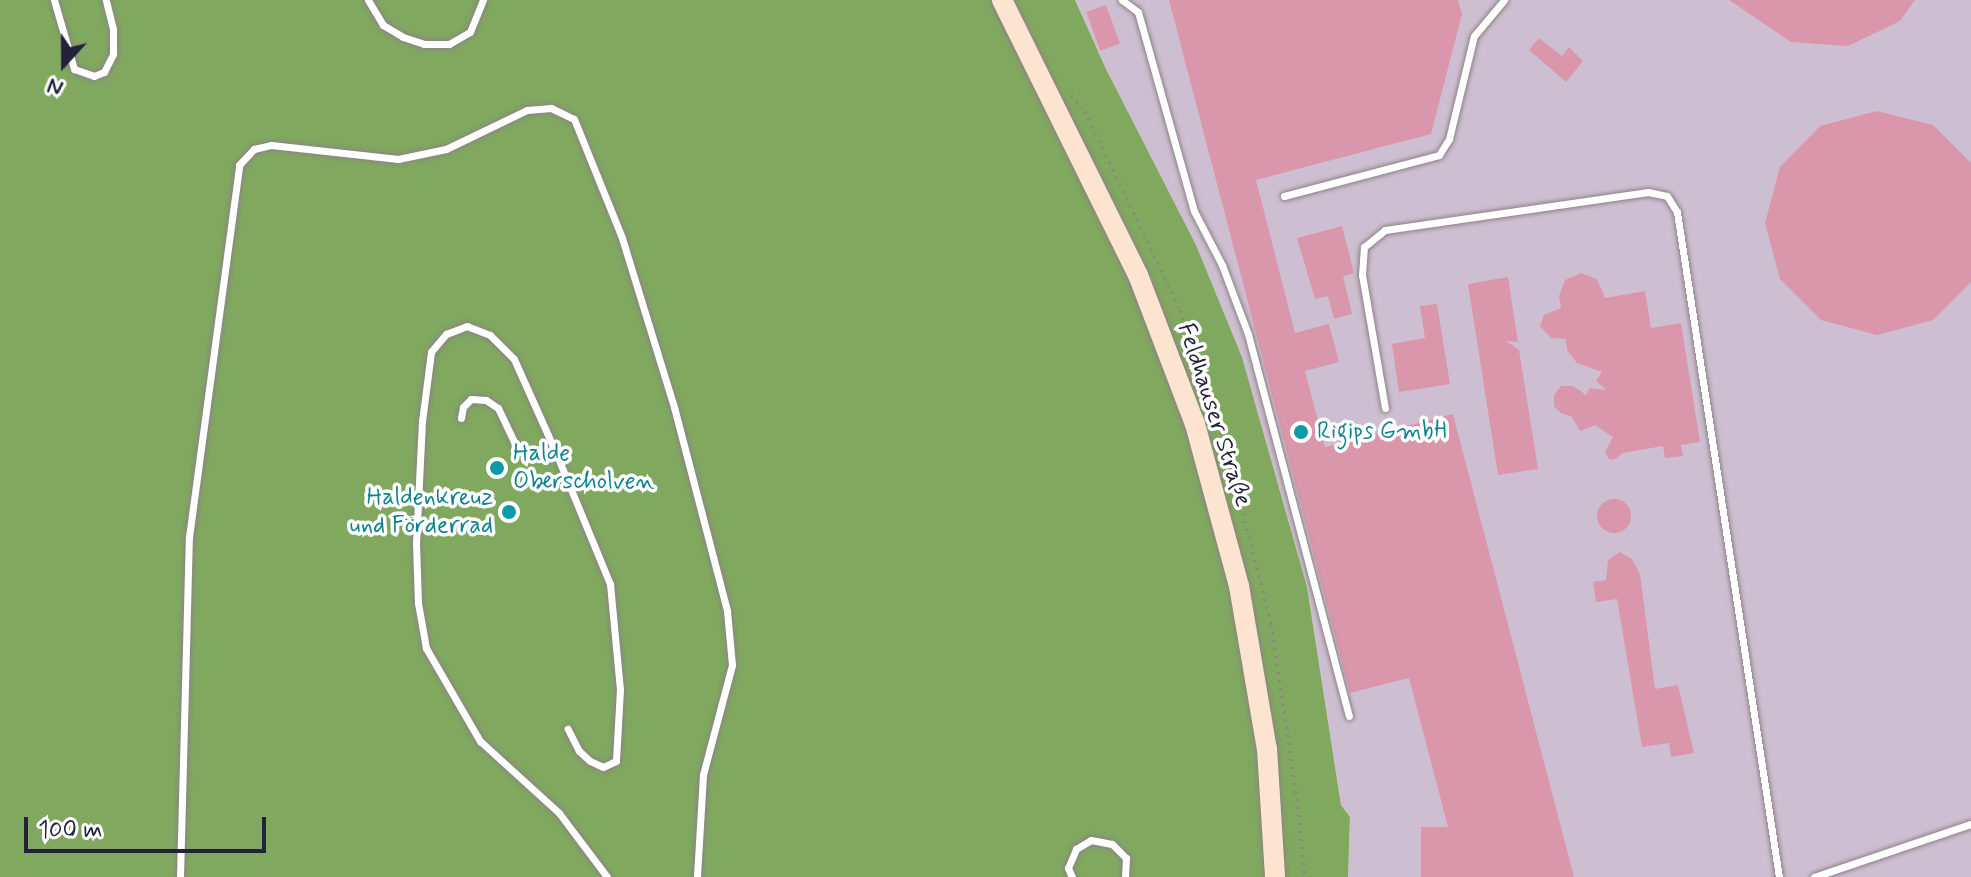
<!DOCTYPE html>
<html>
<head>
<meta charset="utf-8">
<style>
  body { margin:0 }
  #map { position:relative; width:1971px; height:877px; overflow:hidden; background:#f7e4cf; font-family:Mynerve,sans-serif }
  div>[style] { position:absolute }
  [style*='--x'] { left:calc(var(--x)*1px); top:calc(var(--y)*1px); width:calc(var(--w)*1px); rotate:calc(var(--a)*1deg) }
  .industrial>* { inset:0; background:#cebed1 }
  .forest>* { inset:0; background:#80a85f }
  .building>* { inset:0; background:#da97ac; transform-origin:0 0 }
  .round { border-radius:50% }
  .path>* { height:3px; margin-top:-1.5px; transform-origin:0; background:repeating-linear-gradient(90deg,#8c8385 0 2px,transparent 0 8px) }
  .roads { filter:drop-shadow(0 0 2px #8c8385) drop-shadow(0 0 2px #8c8385) }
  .lane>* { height:7px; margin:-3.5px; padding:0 3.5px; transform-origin:3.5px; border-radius:3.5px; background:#fff }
  .secondary>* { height:20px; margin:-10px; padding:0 10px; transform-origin:10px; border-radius:10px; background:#fde4d0 }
  .dots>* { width:22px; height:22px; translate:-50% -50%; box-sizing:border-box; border:4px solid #fff; border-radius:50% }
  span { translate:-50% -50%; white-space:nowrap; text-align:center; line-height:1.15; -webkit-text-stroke:7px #fff; paint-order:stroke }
  .street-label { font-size:24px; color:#22223b }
  .culture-label { font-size:24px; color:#0d838f }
  .left { translate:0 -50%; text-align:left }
  .right { translate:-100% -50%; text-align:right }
  .north { position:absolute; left:24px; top:24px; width:80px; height:80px; -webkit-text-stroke:6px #fff; paint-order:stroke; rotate:201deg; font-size:22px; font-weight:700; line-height:32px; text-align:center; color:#22223b }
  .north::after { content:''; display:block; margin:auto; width:28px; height:36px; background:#22223b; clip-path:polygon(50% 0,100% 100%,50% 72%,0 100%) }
  .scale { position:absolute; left:24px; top:817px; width:242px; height:36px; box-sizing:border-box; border:4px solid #22223b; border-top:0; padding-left:10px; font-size:24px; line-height:28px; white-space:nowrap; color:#22223b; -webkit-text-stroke:6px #fff; paint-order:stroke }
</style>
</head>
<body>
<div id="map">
  <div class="industrial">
    <div style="clip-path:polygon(1075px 0,1971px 0,1971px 877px,1348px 877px,1350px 817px,1341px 805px,1307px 587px,1242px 357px,1196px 245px,1106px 69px)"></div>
  </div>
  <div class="forest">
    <div style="clip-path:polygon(0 0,1075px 0,1106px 69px,1196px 245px,1242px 357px,1307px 587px,1341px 805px,1350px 817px,1348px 877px,0 877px)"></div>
  </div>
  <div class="building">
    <div style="clip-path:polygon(1169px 0,1458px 0,1462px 14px,1431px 134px,1256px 180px,1295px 333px,1329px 324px,1339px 362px,1305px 371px,1325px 447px,1453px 414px,1574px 877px,1421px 877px,1421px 827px,1448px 827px,1409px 678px,1350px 693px)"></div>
    <div style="clip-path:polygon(1729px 0,1915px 0,1900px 21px,1848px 46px,1791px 42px)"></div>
    <div style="left:1106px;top:5px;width:41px;height:21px;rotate:70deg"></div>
    <div style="clip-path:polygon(1539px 38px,1562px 56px,1569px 47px,1583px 61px,1566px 82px,1529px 50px)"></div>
    <div style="clip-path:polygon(1877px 111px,1933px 125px,1971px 163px,1971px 282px,1933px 320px,1877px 335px,1821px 320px,1780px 279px,1765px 223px,1780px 167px,1820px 126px)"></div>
    <div style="clip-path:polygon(1342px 226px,1354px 273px,1343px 276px,1352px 314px,1334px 319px,1328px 296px,1315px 299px,1297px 238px)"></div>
    <div style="clip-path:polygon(1581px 273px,1597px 279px,1605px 298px,1645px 291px,1651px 328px,1681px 323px,1700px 442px,1681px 445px,1683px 456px,1665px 458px,1663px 446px,1622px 453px,1616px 459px,1610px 460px,1605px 452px,1613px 437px,1595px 425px,1580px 431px,1571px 416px,1562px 414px,1554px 406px,1554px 395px,1561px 386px,1573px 386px,1586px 395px,1590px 388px,1606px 390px,1596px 381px,1602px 372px,1577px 363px,1567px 350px,1566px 339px,1551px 338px,1540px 326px,1544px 315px,1561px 308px,1559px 296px,1565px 280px)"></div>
    <div style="clip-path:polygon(1508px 277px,1518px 342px,1506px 341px,1519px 350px,1538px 469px,1498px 475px,1468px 284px)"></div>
    <div style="clip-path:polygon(1437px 304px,1450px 384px,1399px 392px,1392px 344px,1425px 338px,1420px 306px)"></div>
    <div class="round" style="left:1597px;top:499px;width:34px;height:34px"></div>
    <div style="clip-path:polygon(1620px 552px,1632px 559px,1640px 574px,1655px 689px,1678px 685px,1694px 753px,1671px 757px,1669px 743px,1642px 747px,1617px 599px,1596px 602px,1593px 582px,1606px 580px,1608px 560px)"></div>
  </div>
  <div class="path">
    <div style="--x:1071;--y:95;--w:21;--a:49"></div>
    <div style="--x:1085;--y:111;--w:221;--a:64.5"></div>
    <div style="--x:1180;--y:310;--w:149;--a:71.6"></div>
    <div style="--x:1227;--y:451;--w:179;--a:75.7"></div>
    <div style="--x:1271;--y:624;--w:169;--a:81.5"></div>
    <div style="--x:1296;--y:791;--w:86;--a:84"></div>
  </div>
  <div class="roads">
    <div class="lane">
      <div style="--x:54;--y:0;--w:72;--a:73.8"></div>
      <div style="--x:74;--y:69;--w:21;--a:19"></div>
      <div style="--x:94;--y:76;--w:11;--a:-22"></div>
      <div style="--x:104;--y:72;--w:20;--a:-63"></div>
      <div style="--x:113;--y:54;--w:25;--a:-90"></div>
      <div style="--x:113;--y:29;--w:30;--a:-104"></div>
      <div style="--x:368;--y:0;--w:29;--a:59"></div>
      <div style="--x:383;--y:25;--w:23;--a:31"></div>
      <div style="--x:403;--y:37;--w:22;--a:18"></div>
      <div style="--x:424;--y:44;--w:25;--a:0"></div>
      <div style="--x:449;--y:44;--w:24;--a:-30"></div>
      <div style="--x:470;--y:32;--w:35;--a:-68"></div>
      <div style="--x:1122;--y:0;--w:20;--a:37"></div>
      <div style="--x:1138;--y:12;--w:207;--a:74.3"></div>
      <div style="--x:1194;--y:211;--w:61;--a:62.6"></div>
      <div style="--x:1222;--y:265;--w:74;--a:69.4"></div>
      <div style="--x:1248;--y:334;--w:395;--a:75.2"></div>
      <div style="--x:1284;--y:196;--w:160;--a:-14.8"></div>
      <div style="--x:1439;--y:155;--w:19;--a:-58"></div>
      <div style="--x:1449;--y:139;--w:106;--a:-76.4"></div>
      <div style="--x:1474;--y:36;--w:47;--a:-50.2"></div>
      <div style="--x:1385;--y:408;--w:135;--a:-99.8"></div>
      <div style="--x:1362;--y:275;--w:28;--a:-86"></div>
      <div style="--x:1364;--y:247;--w:27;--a:-39"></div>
      <div style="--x:1385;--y:230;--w:266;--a:-8.2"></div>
      <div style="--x:1648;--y:192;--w:19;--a:12"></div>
      <div style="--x:1667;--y:196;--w:19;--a:58"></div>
      <div style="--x:1677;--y:212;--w:673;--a:81.28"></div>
      <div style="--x:461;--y:418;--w:11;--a:-80"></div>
      <div style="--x:463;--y:407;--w:11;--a:-45"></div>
      <div style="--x:471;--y:399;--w:15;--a:4"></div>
      <div style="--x:486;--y:400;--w:14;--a:34"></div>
      <div style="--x:498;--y:408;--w:44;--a:64.6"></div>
      <div style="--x:517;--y:448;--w:14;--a:34"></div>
      <div style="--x:529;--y:456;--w:27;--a:-6"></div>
      <div style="--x:556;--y:453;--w:142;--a:67.6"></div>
      <div style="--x:610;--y:584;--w:105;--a:84.6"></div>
      <div style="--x:620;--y:689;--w:72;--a:93.2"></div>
      <div style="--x:616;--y:761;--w:14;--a:155"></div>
      <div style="--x:603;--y:767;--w:14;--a:-155"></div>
      <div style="--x:590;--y:761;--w:15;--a:-138"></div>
      <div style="--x:579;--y:751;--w:25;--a:-117"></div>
      <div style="--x:556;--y:453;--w:103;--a:-114.1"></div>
      <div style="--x:514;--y:359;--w:34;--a:-135"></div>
      <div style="--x:490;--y:335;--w:25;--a:-159"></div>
      <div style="--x:467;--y:326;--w:22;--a:159"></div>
      <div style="--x:446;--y:334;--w:23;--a:130"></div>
      <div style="--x:431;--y:352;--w:70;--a:97.4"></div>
      <div style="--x:422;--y:421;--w:122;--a:92.8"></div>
      <div style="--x:416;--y:543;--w:60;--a:88.1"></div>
      <div style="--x:418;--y:603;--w:46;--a:79.9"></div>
      <div style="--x:426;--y:648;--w:108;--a:59.9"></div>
      <div style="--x:480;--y:741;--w:107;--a:42.3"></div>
      <div style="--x:559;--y:813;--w:80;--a:53.1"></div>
      <div style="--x:180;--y:877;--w:340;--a:-88.5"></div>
      <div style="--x:189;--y:537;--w:375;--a:-82.3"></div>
      <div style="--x:239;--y:165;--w:22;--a:-47"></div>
      <div style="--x:254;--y:149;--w:17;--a:-13"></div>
      <div style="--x:271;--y:145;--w:128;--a:6.3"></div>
      <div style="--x:398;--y:159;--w:49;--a:-11.8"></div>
      <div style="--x:446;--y:149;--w:90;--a:-25.7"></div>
      <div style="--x:527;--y:110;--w:24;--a:-5"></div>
      <div style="--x:551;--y:108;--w:25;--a:26"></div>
      <div style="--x:574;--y:119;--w:128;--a:68"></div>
      <div style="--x:622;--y:238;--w:177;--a:72.9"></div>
      <div style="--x:674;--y:407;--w:211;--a:75.4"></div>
      <div style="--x:727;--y:611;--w:54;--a:84.7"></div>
      <div style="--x:732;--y:665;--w:114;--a:104.8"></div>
      <div style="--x:703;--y:775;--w:102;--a:93.4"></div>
      <div style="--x:1072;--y:877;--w:10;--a:-114"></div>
      <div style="--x:1068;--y:868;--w:21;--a:-67"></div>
      <div style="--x:1076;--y:849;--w:17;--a:-31"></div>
      <div style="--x:1091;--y:840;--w:21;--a:11"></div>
      <div style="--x:1112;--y:844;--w:20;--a:45"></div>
      <div style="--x:1126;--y:858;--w:19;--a:93"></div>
      <div style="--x:1814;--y:877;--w:166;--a:-18.7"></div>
    </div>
    <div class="secondary">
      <div style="--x:1002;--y:0;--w:307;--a:63.7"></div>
      <div style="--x:1138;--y:275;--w:160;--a:69.1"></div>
      <div style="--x:1195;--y:424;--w:168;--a:74.8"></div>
      <div style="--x:1239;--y:586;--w:165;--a:80.3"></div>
      <div style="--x:1267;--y:749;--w:128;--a:86.4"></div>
    </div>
  </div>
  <div class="dots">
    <div style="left:1301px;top:432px;background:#0f9aa8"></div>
    <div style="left:497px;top:468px;background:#0f9aa8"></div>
    <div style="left:509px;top:512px;background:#0f9aa8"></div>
  </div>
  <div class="street-label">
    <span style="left:1214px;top:415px;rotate:72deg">Feldhauser Straße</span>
  </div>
  <div class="culture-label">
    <span class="left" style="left:1317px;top:432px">Rigips GmbH</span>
    <span class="left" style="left:513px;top:468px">Halde<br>Oberscholven</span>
    <span class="right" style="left:493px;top:512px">Haldenkreuz<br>und Förderrad</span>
  </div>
  <div class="north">N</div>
  <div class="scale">100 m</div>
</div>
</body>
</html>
